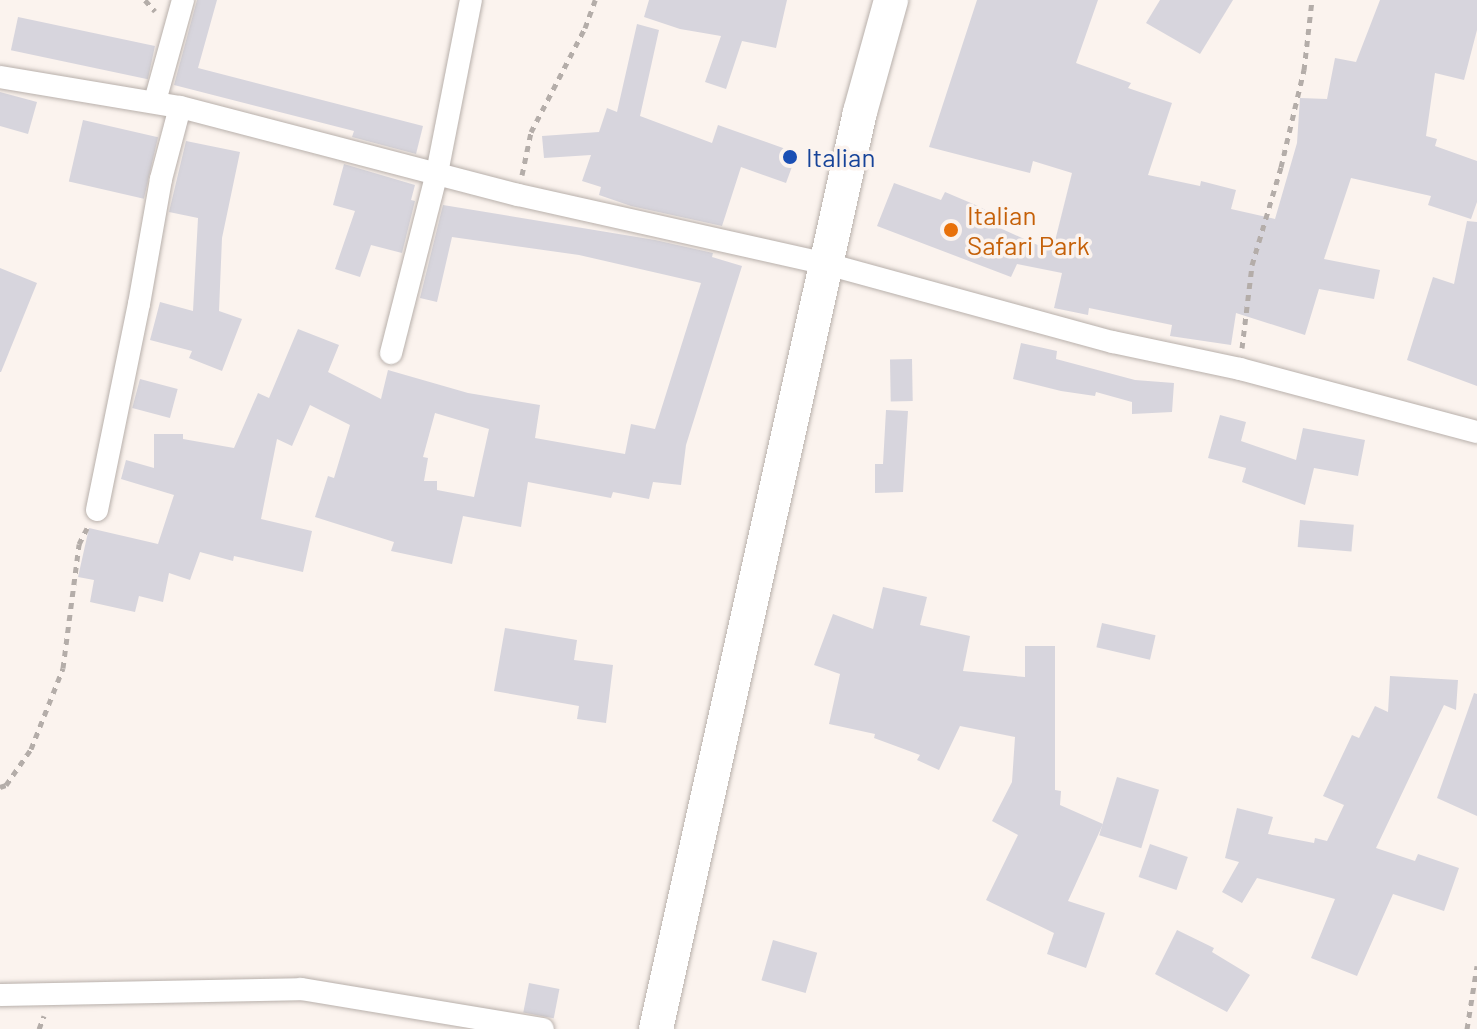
<!DOCTYPE html>
<html>
<head>
<meta charset="utf-8">
<style>
  body { margin:0 }
  #map { position:relative; width:1477px; height:1029px; overflow:hidden; background:#fbf3ee; font-family:Barlow,sans-serif }
  div>[style] { position:absolute }
  [style*='--x'] { left:calc(var(--x)*1px); top:calc(var(--y)*1px); width:calc(var(--w)*1px); rotate:calc(var(--a)*1deg) }
  .building>* { inset:0; background:#d7d5dd; transform-origin:0 0 }
  .path>* { height:5px; margin-top:-2.5px; transform-origin:0; background:repeating-linear-gradient(90deg,#b4ada9 0 6px,transparent 0 12px) }
  .roads { filter:drop-shadow(0 0 2px #b8b0ab) drop-shadow(0 0 2px #b8b0ab) }
  .minor>* { height:22px; margin:-11px; padding:0 11px; transform-origin:11px; border-radius:11px; background:#fff }
  .primary>* { height:34px; margin:-17px; padding:0 17px; transform-origin:17px; border-radius:17px; background:#fff }
  .dots>* { width:22px; height:22px; translate:-50% -50%; box-sizing:border-box; border:4px solid #fbf3ee; border-radius:50% }
  span { translate:-50% -50%; white-space:nowrap; text-align:center; line-height:1.15; -webkit-text-stroke:7px #fbf3ee; paint-order:stroke }
  .transit-label { font-size:26px; color:#164399 }
  .left { translate:0 -50%; text-align:left }
  .food-label { font-size:26px; color:#c56008 }
</style>
</head>
<body>
<div id="map">
  <div class="building">
    <div style="clip-path:polygon(197px 0,217px 0,198px 68px,423px 126px,416px 154px,352px 137px,354px 131px,174px 85px)"></div>
    <div style="clip-path:polygon(649px 0,787px 0,776px 48px,742px 41px,726px 89px,705px 82px,721px 36px,680px 29px,644px 17px)"></div>
    <div style="clip-path:polygon(977px 0,1098px 0,1076px 63px,1131px 83px,1128px 88px,1172px 103px,1148px 175px,1200px 186px,1201px 181px,1236px 190px,1231px 209px,1275px 219px,1297px 143px,1300px 98px,1327px 99px,1335px 58px,1356px 62px,1380px 0,1477px 0,1477px 30px,1464px 80px,1435px 73px,1426px 136px,1437px 139px,1435px 146px,1477px 161px,1477px 202px,1471px 219px,1428px 205px,1431px 196px,1351px 178px,1324px 259px,1380px 270px,1374px 299px,1319px 289px,1305px 335px,1236px 313px,1231px 345px,1170px 336px,1172px 325px,1089px 308px,1088px 315px,1054px 308px,1062px 273px,1017px 264px,1011px 277px,877px 226px,894px 183px,941px 200px,945px 192px,978px 206px,995px 215px,991px 224px,1042px 247px,1044px 239px,1055px 241px,1072px 173px,1033px 161px,1030px 173px,929px 147px)"></div>
    <div style="clip-path:polygon(1160px 0,1233px 0,1200px 54px,1146px 23px)"></div>
    <div style="left:18px;top:17px;width:140px;height:34px;rotate:12deg"></div>
    <div style="clip-path:polygon(637px 24px,659px 30px,640px 116px,712px 143px,718px 125px,797px 153px,786px 183px,741px 167px,722px 226px,631px 206px,599px 195px,601px 187px,582px 181px,591px 155px,544px 158px,542px 136px,599px 132px,607px 108px,617px 112px)"></div>
    <div style="clip-path:polygon(0 92px,37px 102px,28px 134px,0 126px)"></div>
    <div style="left:83px;top:120px;width:77px;height:63px;rotate:13deg"></div>
    <div style="clip-path:polygon(186px 141px,240px 152px,222px 238px,219px 311px,242px 319px,222px 371px,189px 358px,192px 351px,150px 340px,160px 302px,193px 311px,198px 218px,169px 212px)"></div>
    <div style="clip-path:polygon(344px 164px,415px 185px,411px 200px,415px 201px,402px 253px,371px 245px,360px 277px,335px 269px,355px 211px,333px 205px)"></div>
    <div style="clip-path:polygon(evenodd,443px 205px,655px 240px,713px 253px,712px 257px,742px 266px,686px 445px,681px 485px,653px 482px,649px 499px,613px 492px,611px 498px,528px 482px,521px 527px,463px 516px,452px 564px,391px 551px,394px 542px,315px 517px,328px 476px,334px 478px,350px 425px,310px 405px,292px 446px,277px 439px,261px 519px,312px 531px,303px 572px,234px 556px,233px 561px,200px 552px,190px 580px,169px 573px,163px 602px,139px 596px,135px 612px,90px 602px,94px 580px,78px 577px,89px 528px,158px 544px,174px 495px,121px 479px,126px 460px,154px 468px,154px 434px,183px 434px,183px 439px,234px 448px,258px 393px,269px 398px,298px 329px,339px 345px,328px 372px,381px 399px,388px 370px,468px 393px,540px 405px,535px 438px,625px 454px,631px 424px,655px 429px,701px 283px,579px 255px,452px 237px,437px 302px,420px 298px,443px 205px,435px 413px,489px 429px,474px 497px,437px 490px,437px 481px,424px 481px,428px 458px,423px 457px,435px 413px)"></div>
    <div style="clip-path:polygon(1467px 221px,1477px 222px,1477px 386px,1407px 360px,1433px 277px,1454px 284px)"></div>
    <div style="clip-path:polygon(0 268px,37px 283px,1px 372px,0 372px)"></div>
    <div style="clip-path:polygon(1021px 343px,1057px 351px,1056px 359px,1135px 380px,1174px 383px,1172px 412px,1132px 414px,1132px 402px,1096px 392px,1095px 396px,1061px 391px,1013px 379px)"></div>
    <div style="left:912px;top:359px;width:42px;height:22px;rotate:89deg"></div>
    <div style="left:140px;top:379px;width:39px;height:30px;rotate:15deg"></div>
    <div style="clip-path:polygon(886px 410px,908px 411px,903px 492px,875px 493px,875px 464px,883px 464px)"></div>
    <div style="clip-path:polygon(1220px 415px,1246px 422px,1241px 441px,1296px 460px,1303px 428px,1365px 440px,1358px 476px,1314px 468px,1305px 505px,1242px 482px,1246px 468px,1208px 458px)"></div>
    <div style="left:1300px;top:520px;width:54px;height:27px;rotate:5deg"></div>
    <div style="clip-path:polygon(883px 587px,927px 597px,920px 625px,970px 636px,963px 671px,1025px 677px,1025px 646px,1055px 646px,1055px 790px,1061px 791px,1060px 805px,1103px 824px,1068px 901px,1105px 913px,1086px 968px,1047px 954px,1054px 933px,986px 900px,1018px 835px,992px 821px,1012px 782px,1015px 737px,960px 726px,939px 770px,917px 760px,920px 755px,874px 738px,875px 734px,829px 724px,840px 674px,814px 665px,833px 614px,873px 629px)"></div>
    <div style="left:1102px;top:623px;width:55px;height:25px;rotate:13deg"></div>
    <div style="clip-path:polygon(505px 628px,577px 640px,574px 660px,613px 665px,606px 723px,577px 719px,579px 706px,494px 691px)"></div>
    <div style="clip-path:polygon(1390px 676px,1458px 680px,1456px 710px,1444px 705px,1376px 848px,1415px 861px,1418px 854px,1459px 868px,1444px 911px,1393px 894px,1357px 976px,1311px 958px,1335px 899px,1257px 878px,1242px 903px,1222px 892px,1239px 862px,1225px 858px,1237px 808px,1273px 817px,1268px 834px,1314px 843px,1315px 838px,1327px 841px,1344px 805px,1323px 796px,1352px 735px,1359px 738px,1375px 706px,1388px 712px)"></div>
    <div style="clip-path:polygon(1474px 693px,1477px 694px,1477px 816px,1437px 798px)"></div>
    <div style="left:1117px;top:777px;width:44px;height:61px;rotate:17deg"></div>
    <div style="left:1150px;top:844px;width:40px;height:35px;rotate:19deg"></div>
    <div style="clip-path:polygon(1177px 930px,1214px 948px,1212px 952px,1250px 975px,1227px 1012px,1155px 974px)"></div>
    <div style="left:773px;top:940px;width:46px;height:42px;rotate:16deg"></div>
    <div style="left:529px;top:983px;width:31px;height:30px;rotate:11deg"></div>
  </div>
  <div class="path">
    <div style="--x:145;--y:0;--w:15;--a:48"></div>
    <div style="--x:522;--y:175;--w:44;--a:-78.2"></div>
    <div style="--x:531;--y:132;--w:117;--a:-62.6"></div>
    <div style="--x:585;--y:28;--w:30;--a:-70"></div>
    <div style="--x:1242;--y:348;--w:84;--a:-83.1"></div>
    <div style="--x:1252;--y:265;--w:102;--a:-73.5"></div>
    <div style="--x:1281;--y:167;--w:100;--a:-76.7"></div>
    <div style="--x:1304;--y:70;--w:70;--a:-83.5"></div>
    <div style="--x:0;--y:787;--w:6;--a:-18"></div>
    <div style="--x:6;--y:785;--w:44;--a:-55.2"></div>
    <div style="--x:31;--y:749;--w:87;--a:-68.4"></div>
    <div style="--x:63;--y:668;--w:125;--a:-82.6"></div>
    <div style="--x:79;--y:544;--w:18;--a:-63"></div>
    <div style="--x:39;--y:1029;--w:14;--a:-69"></div>
    <div style="--x:1467;--y:1029;--w:64;--a:-81"></div>
  </div>
  <div class="roads">
    <div class="minor">
      <div style="--x:0;--y:77;--w:182;--a:9.5"></div>
      <div style="--x:180;--y:107;--w:349;--a:14.6"></div>
      <div style="--x:518;--y:195;--w:317;--a:12.6"></div>
      <div style="--x:827;--y:264;--w:296;--a:15.3"></div>
      <div style="--x:1113;--y:342;--w:130;--a:12"></div>
      <div style="--x:1240;--y:369;--w:245;--a:14.9"></div>
      <div style="--x:155;--y:101;--w:105;--a:-74.5"></div>
      <div style="--x:391;--y:353;--w:186;--a:-75.7"></div>
      <div style="--x:437;--y:173;--w:176;--a:-78.9"></div>
      <div style="--x:97;--y:510;--w:210;--a:-78.5"></div>
      <div style="--x:139;--y:304;--w:127;--a:-80"></div>
      <div style="--x:161;--y:179;--w:74;--a:-75.2"></div>
      <div style="--x:0;--y:995;--w:301;--a:-1.1"></div>
      <div style="--x:301;--y:989;--w:245;--a:9.4"></div>
    </div>
    <div class="primary">
      <div style="--x:656;--y:1029;--w:939;--a:-77.46"></div>
      <div style="--x:860;--y:112;--w:116;--a:-74.5"></div>
    </div>
  </div>
  <div class="dots">
    <div style="left:790px;top:157px;background:#1a4fb4"></div>
    <div style="left:951px;top:230px;background:#e8710a"></div>
  </div>
  <div class="transit-label">
    <span class="left" style="left:806px;top:157px">Italian</span>
  </div>
  <div class="food-label">
    <span class="left" style="left:967px;top:230px">Italian<br>Safari Park</span>
  </div>
</div>
</body>
</html>
